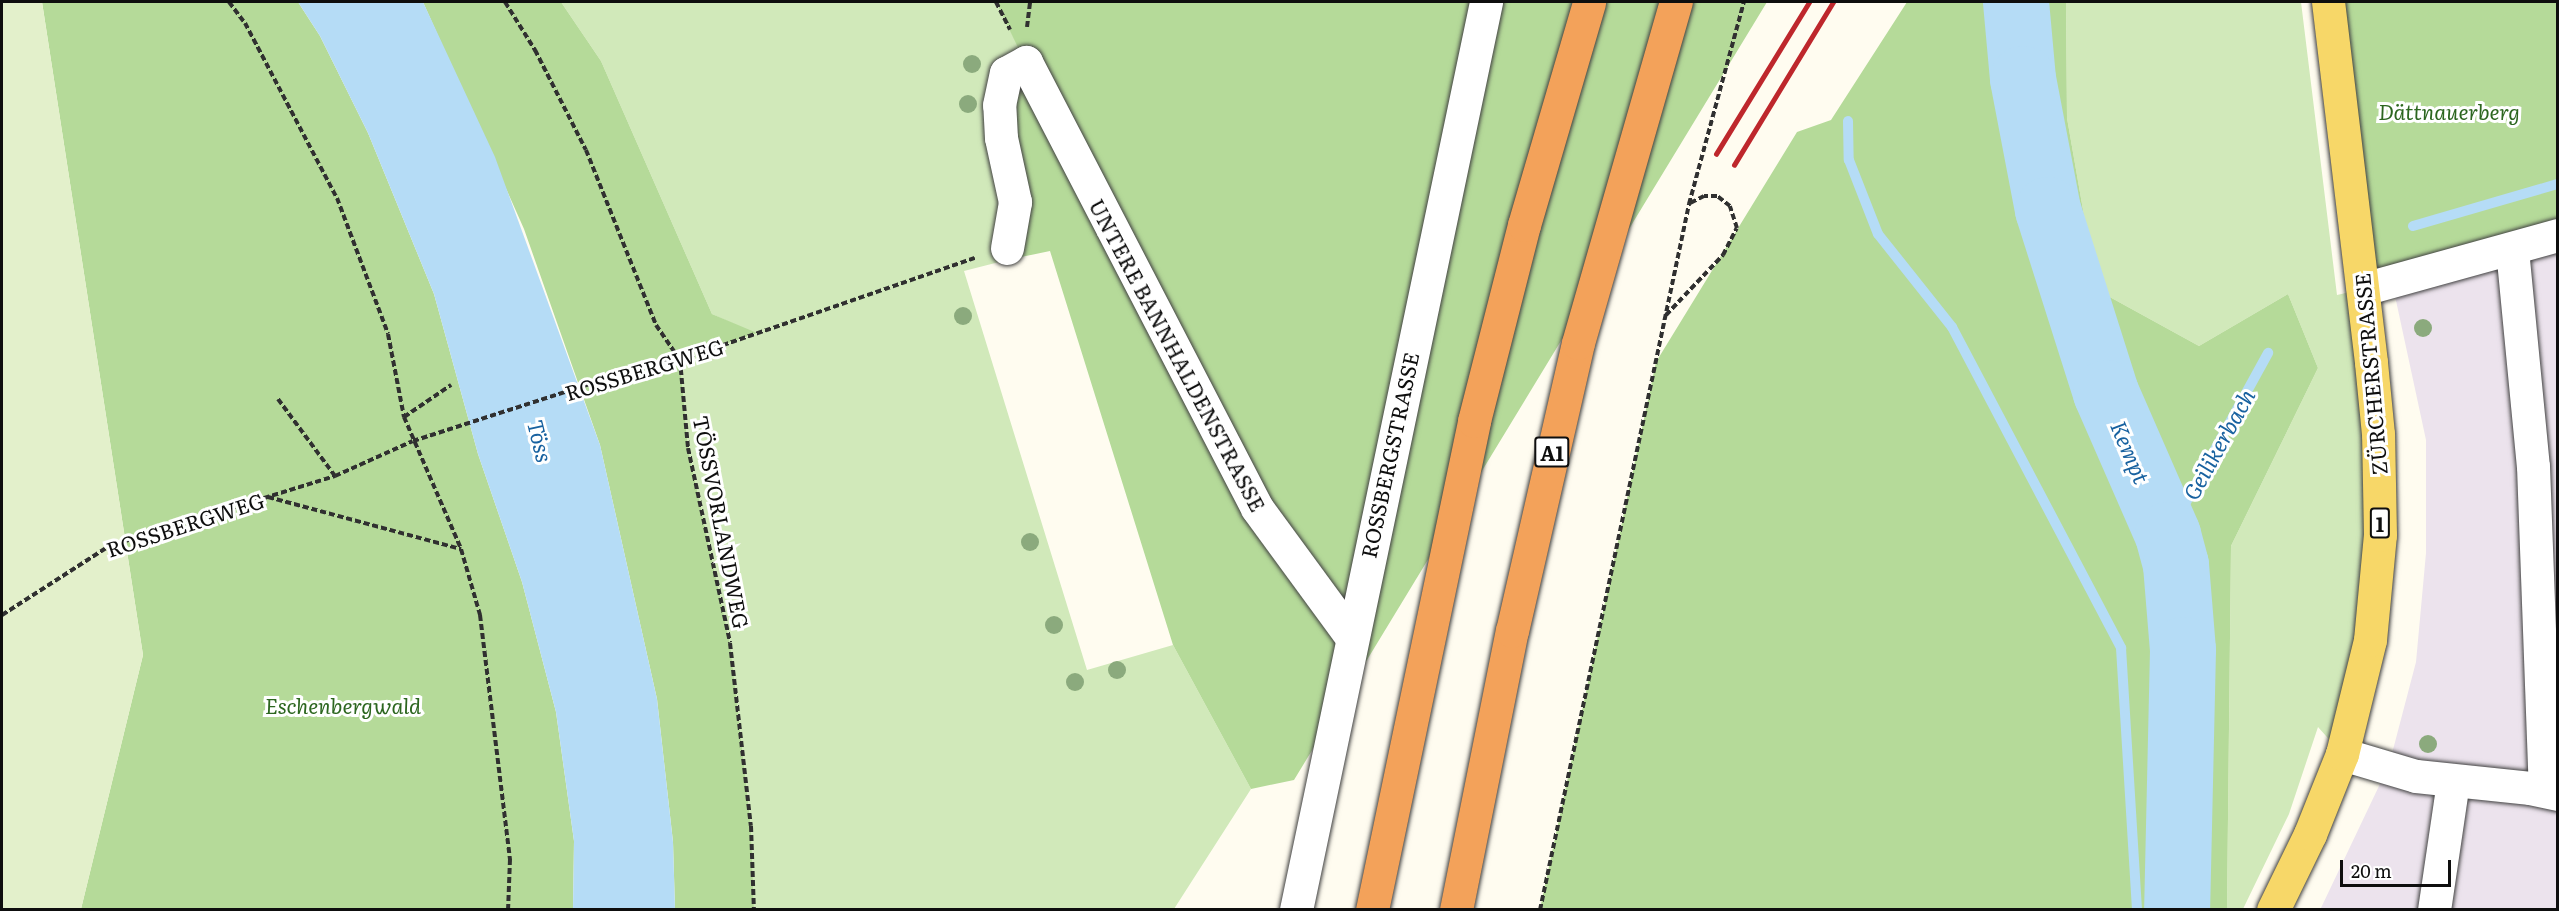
<!DOCTYPE html>
<html>
<head>
<meta charset="utf-8">
<style>
  body { margin:0 }
  #map { position:relative; width:2559px; height:911px; overflow:hidden; background:#fffcf0; font-family:Literata,serif }
  div>[style] { position:absolute }
  [style*='--x'] { left:calc(var(--x)*1px); top:calc(var(--y)*1px); width:calc(var(--w)*1px); rotate:calc(var(--a)*1deg) }
  .industrial>* { inset:0; background:#ece3ed }
  .green>* { inset:0; background:#d1e9ba }
  .forest>* { inset:0; background:#b5da99 }
  .pitch>* { inset:0; background:#e3f0cb }
  .water>* { inset:0; background:#b5dcf6 }
  .stream>* { height:10px; margin:-5px; padding:0 5px; transform-origin:5px; border-radius:5px; background:#b5dcf6 }
  .river>* { height:66px; margin:-33px; padding:0 33px; transform-origin:33px; border-radius:33px; background:#b5dcf6 }
  .path>* { height:4px; margin-top:-2px; transform-origin:0; background:repeating-linear-gradient(90deg,#303030 0 6px,transparent 0 9px) }
  .roads { filter:drop-shadow(0 0 2px #414141) drop-shadow(0 0 2px #414141) }
  .minor>* { height:33px; margin:-16.5px; padding:0 16.5px; transform-origin:16.5px; border-radius:16.5px; background:#fff }
  .major>* { height:33px; margin:-16.5px; padding:0 16.5px; transform-origin:16.5px; border-radius:16.5px; background:#f7d768 }
  .highway>* { height:33px; margin:-16.5px; padding:0 16.5px; transform-origin:16.5px; border-radius:16.5px; background:#f3a25a }
  .rail>* { height:4.5px; margin:-2.25px; padding:0 2.25px; transform-origin:2.25px; border-radius:2.25px; background:#be272c }
  .trees>* { width:18px; height:18px; margin:-9px; border-radius:50%; background:#8baa7d }
  span { translate:-50% -50%; white-space:nowrap; text-align:center; line-height:1.15; -webkit-text-stroke:6px #fff; paint-order:stroke }
  .shield-label span { padding:2px 4px; background:#fff; border:2px solid; border-radius:4px; -webkit-text-stroke-width:0 }
  .shield-label { font-size:20px; color:#0e0e0e; font-weight:700 }
  .park-label { font-size:21px; color:#2c661f; font-style:italic }
  .street-label { font-size:21px; color:#0e0e0e }
  .water-label { font-size:22px; color:#1862a0; font-style:italic }
  .frame { position:absolute; inset:0; border:3px solid #0e0e0e; pointer-events:none }
  .scale { position:absolute; left:2340px; top:860px; width:111px; height:27px; box-sizing:border-box; border:3px solid #0e0e0e; border-top:0; padding-left:8px; font-size:18px; line-height:21px; white-space:nowrap; color:#0e0e0e; -webkit-text-stroke:4px #fff; paint-order:stroke }
</style>
</head>
<body>
<div id="map">
  <div class="industrial">
    <div style="clip-path:polygon(2557px 235px,2557px 909px,2320px 910px,2389px 765px,2416px 662px,2426px 553px,2426px 440px,2392px 282px)"></div>
  </div>
  <div class="green">
    <div style="clip-path:polygon(561px 2px,996px 2px,1026px 62px,1007px 260px,964px 271px,1087px 670px,1173px 645px,1251px 789px,1174px 909px,754px 909px,751px 826px,730px 643px,688px 448px,680px 360px,756px 334px,712px 314px,601px 61px)"></div>
    <div style="clip-path:polygon(2066px 2px,2301px 2px,2337px 295px,2363px 289px,2378px 434px,2342px 754px,2318px 727px,2289px 814px,2243px 909px,2227px 909px,2231px 546px,2318px 368px,2288px 294px,2199px 346px,2097px 290px,2067px 118px)"></div>
  </div>
  <div class="forest">
    <div style="clip-path:polygon(42px 2px,298px 2px,320px 36px,368px 133px,434px 294px,478px 454px,522px 582px,556px 712px,574px 841px,573px 909px,81px 909px,143px 655px)"></div>
    <div style="clip-path:polygon(423px 2px,561px 2px,601px 61px,712px 314px,757px 333px,680px 360px,688px 448px,730px 643px,751px 826px,754px 909px,675px 909px,673px 842px,657px 699px,600px 445px,524px 229px)"></div>
    <div style="clip-path:polygon(996px 2px,1767px 2px,1294px 780px,1251px 789px,1173px 645px,1050px 251px,1007px 260px,1001px 138px,1025px 62px)"></div>
    <div style="clip-path:polygon(1907px 2px,2066px 2px,2067px 118px,2097px 290px,2199px 346px,2288px 294px,2318px 368px,2231px 546px,2227px 909px,1540px 909px,1656px 362px,1797px 132px,1831px 120px)"></div>
    <div style="clip-path:polygon(2328px 2px,2557px 2px,2557px 235px,2363px 289px)"></div>
  </div>
  <div class="pitch">
    <div style="clip-path:polygon(2px 2px,42px 2px,143px 655px,81px 909px,2px 909px)"></div>
  </div>
  <div class="water">
    <div style="clip-path:polygon(298px 2px,423px 2px,495px 157px,600px 445px,657px 699px,673px 842px,675px 909px,573px 909px,574px 841px,556px 712px,522px 582px,478px 454px,434px 294px,368px 133px,320px 36px)"></div>
  </div>
  <div class="stream">
    <div style="--x:1848;--y:121;--w:39;--a:89"></div>
    <div style="--x:1849;--y:160;--w:79;--a:68.6"></div>
    <div style="--x:1878;--y:234;--w:119;--a:51.5"></div>
    <div style="--x:1952;--y:327;--w:363;--a:62.2"></div>
    <div style="--x:2121;--y:648;--w:262;--a:86.5"></div>
    <div style="--x:2413;--y:226;--w:151;--a:-16.2"></div>
    <div style="--x:2168;--y:535;--w:208;--a:-61.2"></div>
  </div>
  <div class="river">
    <div style="--x:2016;--y:2;--w:77;--a:84.8"></div>
    <div style="--x:2023;--y:79;--w:133;--a:79.2"></div>
    <div style="--x:2048;--y:210;--w:192;--a:72.4"></div>
    <div style="--x:2106;--y:393;--w:155;--a:66.4"></div>
    <div style="--x:2168;--y:535;--w:31;--a:75"></div>
    <div style="--x:2176;--y:565;--w:85;--a:85.3"></div>
    <div style="--x:2183;--y:650;--w:260;--a:91.3"></div>
  </div>
  <div class="path">
    <div style="--x:229;--y:2;--w:26;--a:53"></div>
    <div style="--x:245;--y:23;--w:198;--a:62.3"></div>
    <div style="--x:337;--y:198;--w:145;--a:69.4"></div>
    <div style="--x:388;--y:334;--w:85;--a:79.1"></div>
    <div style="--x:404;--y:417;--w:144;--a:66.6"></div>
    <div style="--x:461;--y:549;--w:69;--a:73.9"></div>
    <div style="--x:480;--y:615;--w:246;--a:83"></div>
    <div style="--x:510;--y:859;--w:51;--a:92.2"></div>
    <div style="--x:505;--y:2;--w:57;--a:58"></div>
    <div style="--x:535;--y:50;--w:112;--a:63"></div>
    <div style="--x:586;--y:150;--w:188;--a:68.2"></div>
    <div style="--x:656;--y:325;--w:42;--a:55.6"></div>
    <div style="--x:680;--y:360;--w:88;--a:84.8"></div>
    <div style="--x:688;--y:448;--w:199;--a:77.8"></div>
    <div style="--x:730;--y:643;--w:184;--a:83.5"></div>
    <div style="--x:751;--y:826;--w:84;--a:88"></div>
    <div style="--x:996;--y:2;--w:31;--a:63"></div>
    <div style="--x:1027;--y:27;--w:25;--a:-83"></div>
    <div style="--x:1666;--y:315;--w:83;--a:-46.5"></div>
    <div style="--x:1723;--y:255;--w:30;--a:-63"></div>
    <div style="--x:1737;--y:228;--w:23;--a:-108"></div>
    <div style="--x:1730;--y:206;--w:16;--a:-142"></div>
    <div style="--x:1717;--y:196;--w:13;--a:180"></div>
    <div style="--x:1704;--y:196;--w:16;--a:153"></div>
    <div style="--x:278;--y:399;--w:96;--a:53.5"></div>
    <div style="--x:404;--y:417;--w:57;--a:-34.2"></div>
    <div style="--x:268;--y:497;--w:200;--a:15.1"></div>
    <div style="--x:2;--y:615;--w:127;--a:-32.8"></div>
    <div style="--x:109;--y:546;--w:237;--a:-17.2"></div>
    <div style="--x:335;--y:476;--w:85;--a:-24.2"></div>
    <div style="--x:413;--y:441;--w:261;--a:-17.9"></div>
    <div style="--x:661;--y:361;--w:19;--a:-3"></div>
    <div style="--x:680;--y:360;--w:312;--a:-19.1"></div>
    <div style="--x:1540;--y:910;--w:722;--a:-78.08"></div>
    <div style="--x:1689;--y:204;--w:209;--a:-74.8"></div>
  </div>
  <div class="roads">
    <div class="minor">
      <div style="--x:1007;--y:248;--w:47;--a:-80.1"></div>
      <div style="--x:1015;--y:202;--w:66;--a:-102.3"></div>
      <div style="--x:1001;--y:138;--w:33;--a:-93"></div>
      <div style="--x:999;--y:105;--w:33;--a:-78"></div>
      <div style="--x:1006;--y:73;--w:23;--a:-29"></div>
      <div style="--x:1026;--y:62;--w:502;--a:62.62"></div>
      <div style="--x:1257;--y:508;--w:157;--a:53.8"></div>
      <div style="--x:2512;--y:249;--w:218;--a:84.5"></div>
      <div style="--x:2533;--y:466;--w:324;--a:87.9"></div>
      <div style="--x:2363;--y:289;--w:202;--a:-15.5"></div>
      <div style="--x:2342;--y:754;--w:77;--a:16.6"></div>
      <div style="--x:2416;--y:776;--w:115;--a:6"></div>
      <div style="--x:2530;--y:788;--w:29;--a:12"></div>
      <div style="--x:1296;--y:910;--w:928;--a:-78.18"></div>
      <div style="--x:2434;--y:910;--w:130;--a:-81.6"></div>
    </div>
    <div class="major">
      <div style="--x:2273;--y:910;--w:85;--a:-64"></div>
      <div style="--x:2310;--y:834;--w:86;--a:-68.2"></div>
      <div style="--x:2342;--y:754;--w:117;--a:-76.2"></div>
      <div style="--x:2370;--y:640;--w:105;--a:-84.6"></div>
      <div style="--x:2380;--y:535;--w:101;--a:-91.1"></div>
      <div style="--x:2378;--y:434;--w:72;--a:-95.6"></div>
      <div style="--x:2371;--y:362;--w:363;--a:-96.8"></div>
    </div>
    <div class="highway">
      <div style="--x:1372;--y:910;--w:500;--a:-78.2"></div>
      <div style="--x:1474;--y:421;--w:202;--a:-75.7"></div>
      <div style="--x:1524;--y:225;--w:232;--a:-73.7"></div>
      <div style="--x:1456;--y:910;--w:285;--a:-78.7"></div>
      <div style="--x:1512;--y:631;--w:295;--a:-77.1"></div>
      <div style="--x:1578;--y:343;--w:355;--a:-74"></div>
    </div>
  </div>
  <div class="rail">
    <div style="--x:1716;--y:154;--w:178;--a:-58.5"></div>
    <div style="--x:1734;--y:165;--w:191;--a:-58.7"></div>
  </div>
  <div class="trees">
    <div style="left:972px;top:64px"></div>
    <div style="left:968px;top:104px"></div>
    <div style="left:963px;top:316px"></div>
    <div style="left:2423px;top:328px"></div>
    <div style="left:1030px;top:542px"></div>
    <div style="left:1054px;top:625px"></div>
    <div style="left:1117px;top:670px"></div>
    <div style="left:1075px;top:682px"></div>
    <div style="left:2428px;top:744px"></div>
  </div>
  <div class="shield-label">
    <span style="left:1552px;top:452px">A1</span>
    <span style="left:2380px;top:523px">1</span>
  </div>
  <div class="park-label">
    <span style="left:2449px;top:111px">Dättnauerberg</span>
    <span style="left:343px;top:705px">Eschenbergwald</span>
  </div>
  <div class="street-label">
    <span style="left:1178px;top:355px;rotate:62deg">UNTERE BANNHALDENSTRASSE</span>
    <span style="left:644px;top:369px;rotate:-17deg">ROSSBERGWEG</span>
    <span style="left:2370px;top:374px;rotate:-95deg">ZÜRCHERSTRASSE</span>
    <span style="left:1389px;top:455px;rotate:-78deg">ROSSBERGSTRASSE</span>
    <span style="left:722px;top:522px;rotate:79deg">TÖSSVORLANDWEG</span>
    <span style="left:185px;top:524px;rotate:-18deg">ROSSBERGWEG</span>
  </div>
  <div class="water-label">
    <span style="left:541px;top:441px;rotate:76deg">Töss</span>
    <span style="left:2218px;top:444px;rotate:-61deg">Geilikerbach</span>
    <span style="left:2131px;top:452px;rotate:67deg">Kempt</span>
  </div>
  <div class="frame"></div>
  <div class="scale">20 m</div>
</div>
</body>
</html>
